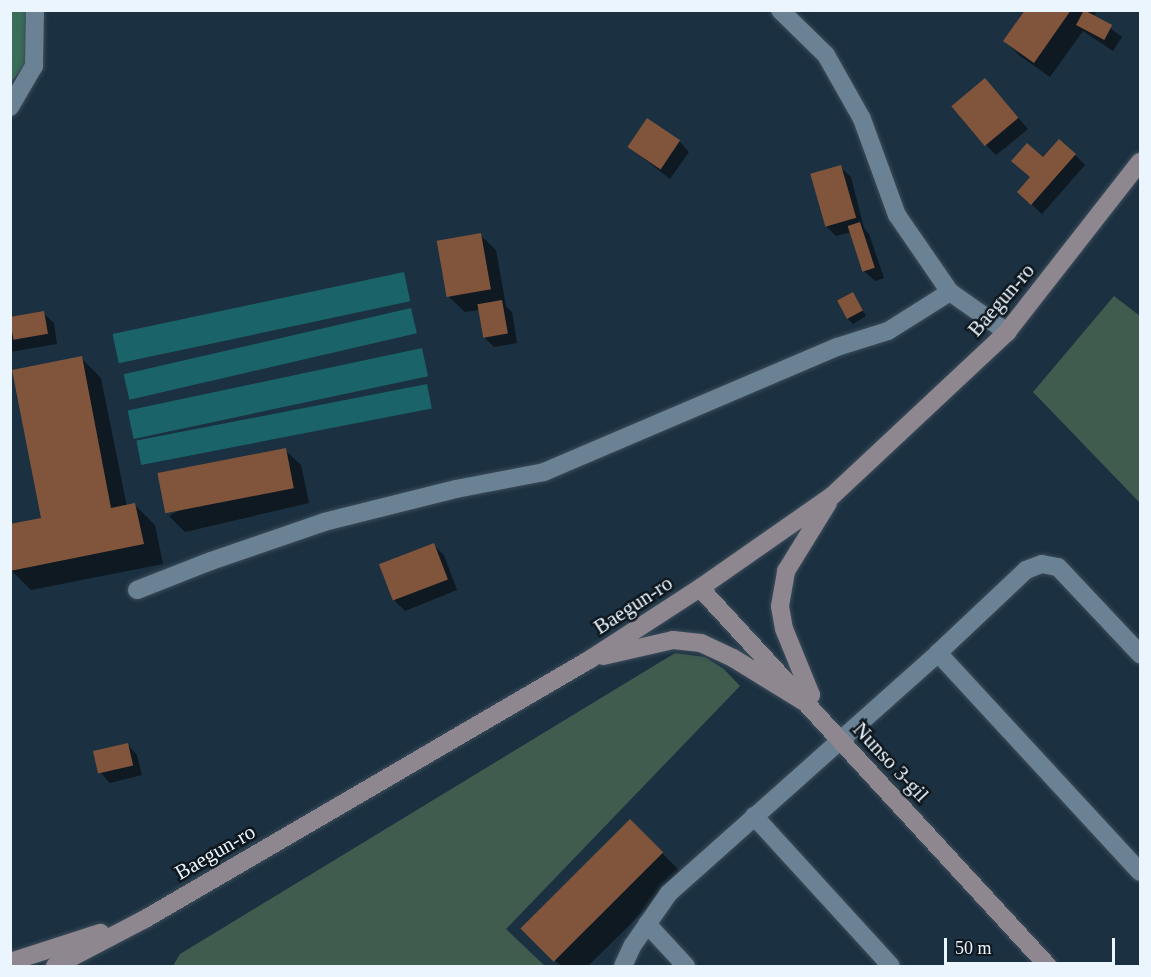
<!DOCTYPE html>
<html>
<head>
<meta charset="utf-8">
<style>
  body { margin:0 }
  #map { position:relative; width:1151px; height:977px; overflow:hidden; background:#1b3040; font-family:"Times New Roman",serif }
  div>[style] { position:absolute }
  [style*='--x'] { left:calc(var(--x)*1px); top:calc(var(--y)*1px); width:calc(var(--w)*1px); rotate:calc(var(--a)*1deg) }
  .green>* { inset:0; background:#3f5c4e }
  .forest>* { inset:0; background:#396f58 }
  .water>* { inset:0; background:#196369; transform-origin:0 0 }
  .shadow>* { inset:0; background:#0007 }
  .building>* { inset:0; background:#81543c; transform-origin:0 0 }
  .roads { filter:drop-shadow(0 0 2px #3b4c5a) drop-shadow(0 0 2px #3b4c5a) }
  .street>* { height:18px; margin:-9px; padding:0 9px; transform-origin:9px; border-radius:9px; background:#6b8295 }
  .secondary>* { height:18px; margin:-9px; padding:0 9px; transform-origin:9px; border-radius:9px; background:#8e8790 }
  span { translate:-50% -50%; white-space:nowrap; text-align:center; line-height:1.15; -webkit-text-stroke:5px #0e171e; paint-order:stroke }
  .street-label { font-size:21px; color:#ebf5fe }
  .frame { position:absolute; inset:0; border:12px solid #ebf5fe; pointer-events:none }
  .scale { position:absolute; left:944px; top:938px; width:171px; height:27px; box-sizing:border-box; border:3px solid #ebf5fe; border-top:0; padding-left:8px; font-size:18px; line-height:21px; white-space:nowrap; color:#ebf5fe; -webkit-text-stroke:4px #0e171e; paint-order:stroke }
</style>
</head>
<body>
<div id="map">
  <div class="green">
    <div style="clip-path:polygon(1114px 296px,1140px 316px,1140px 503px,1033px 392px)"></div>
    <div style="clip-path:polygon(675px 653px,705px 657px,724px 669px,740px 686px,506px 929px,545px 966px,173px 966px,180px 954px)"></div>
  </div>
  <div class="forest">
    <div style="clip-path:polygon(11px 11px,27px 11px,25px 64px,11px 83px)"></div>
  </div>
  <div class="water">
    <div style="left:404px;top:272px;width:30px;height:298px;rotate:78deg"></div>
    <div style="left:411px;top:308px;width:26px;height:295px;rotate:77deg"></div>
    <div style="left:422px;top:348px;width:29px;height:301px;rotate:78deg"></div>
    <div style="left:427px;top:384px;width:25px;height:296px;rotate:79deg"></div>
  </div>
  <div class="shadow">
    <div style="clip-path:polygon(1026px 10px,1097px 10px,1094px 16px,1122px 37px,1113px 51px,1083px 31px,1050px 77px,1020px 56px,1005px 41px)"></div>
    <div style="clip-path:polygon(985px 80px,1028px 129px,996px 155px,986px 145px)"></div>
    <div style="clip-path:polygon(679px 141px,689px 152px,670px 179px,629px 147px)"></div>
    <div style="clip-path:polygon(1075px 155px,1085px 165px,1042px 214px,1029px 202px,1031px 178px,1043px 159px)"></div>
    <div style="clip-path:polygon(840px 167px,851px 177px,864px 228px,869px 234px,884px 278px,875px 281px,864px 271px,852px 232px,836px 236px,826px 226px)"></div>
    <div style="clip-path:polygon(480px 235px,496px 250px,506px 306px,512px 312px,517px 343px,494px 347px,484px 337px,479px 310px,465px 312px,449px 297px)"></div>
    <div style="clip-path:polygon(853px 294px,866px 316px,853px 324px,848px 319px)"></div>
    <div style="clip-path:polygon(43px 313px,54px 323px,57px 344px,10px 352px,10px 319px)"></div>
    <div style="clip-path:polygon(81px 358px,101px 378px,127px 507px,135px 505px,155px 525px,163px 564px,31px 590px,11px 570px,43px 519px)"></div>
    <div style="clip-path:polygon(285px 450px,301px 465px,309px 503px,185px 532px,169px 516px)"></div>
    <div style="clip-path:polygon(434px 545px,444px 555px,457px 590px,405px 611px,395px 601px,381px 565px)"></div>
    <div style="clip-path:polygon(127px 744px,137px 755px,142px 775px,110px 783px,100px 772px)"></div>
    <div style="clip-path:polygon(630px 821px,682px 873px,588px 966px,561px 966px,522px 928px)"></div>
  </div>
  <div class="building">
    <div style="clip-path:polygon(1025px 10px,1071px 10px,1034px 63px,1003px 41px)"></div>
    <div style="left:1084px;top:10px;width:32px;height:17px;rotate:28deg"></div>
    <div style="left:985px;top:78px;width:52px;height:44px;rotate:50deg"></div>
    <div style="left:647px;top:118px;width:40px;height:35px;rotate:34deg"></div>
    <div style="clip-path:polygon(1059px 139px,1076px 154px,1031px 205px,1017px 192px,1030px 177px,1011px 161px,1027px 143px,1043px 157px)"></div>
    <div style="left:841px;top:165px;width:55px;height:32px;rotate:74deg"></div>
    <div style="left:860px;top:222px;width:48px;height:13px;rotate:72deg"></div>
    <div style="left:481px;top:233px;width:57px;height:45px;rotate:80deg"></div>
    <div style="left:853px;top:292px;width:21px;height:18px;rotate:62deg"></div>
    <div style="left:502px;top:300px;width:34px;height:25px;rotate:80deg"></div>
    <div style="left:44px;top:311px;width:23px;height:35px;rotate:80deg"></div>
    <div style="clip-path:polygon(82px 356px,111px 508px,135px 503px,144px 544px,10px 571px,10px 524px,41px 518px,12px 370px)"></div>
    <div style="left:286px;top:448px;width:41px;height:131px;rotate:79deg"></div>
    <div style="left:434px;top:543px;width:39px;height:59px;rotate:69deg"></div>
    <div style="left:128px;top:743px;width:23px;height:36px;rotate:77deg"></div>
    <div style="left:630px;top:819px;width:47px;height:155px;rotate:45deg"></div>
  </div>
  <div class="roads">
    <div class="street">
      <div style="--x:780;--y:10;--w:64;--a:44.4"></div>
      <div style="--x:826;--y:55;--w:73;--a:60.6"></div>
      <div style="--x:862;--y:119;--w:102;--a:70"></div>
      <div style="--x:897;--y:215;--w:93;--a:55.5"></div>
      <div style="--x:950;--y:292;--w:70;--a:35.1"></div>
      <div style="--x:10;--y:107;--w:48;--a:-59.7"></div>
      <div style="--x:34;--y:66;--w:56;--a:-89"></div>
      <div style="--x:137;--y:590;--w:79;--a:-21.4"></div>
      <div style="--x:211;--y:561;--w:120;--a:-19"></div>
      <div style="--x:324;--y:522;--w:136;--a:-14"></div>
      <div style="--x:456;--y:489;--w:90;--a:-10.9"></div>
      <div style="--x:544;--y:472;--w:319;--a:-23.1"></div>
      <div style="--x:837;--y:347;--w:53;--a:-17.4"></div>
      <div style="--x:888;--y:331;--w:73;--a:-32.2"></div>
      <div style="--x:938;--y:653;--w:298;--a:47.3"></div>
      <div style="--x:754;--y:816;--w:203;--a:47.6"></div>
      <div style="--x:647;--y:924;--w:57;--a:47.1"></div>
      <div style="--x:623;--y:966;--w:23;--a:-65"></div>
      <div style="--x:633;--y:945;--w:63;--a:-55.3"></div>
      <div style="--x:669;--y:893;--w:361;--a:-41.7"></div>
      <div style="--x:938;--y:653;--w:121;--a:-43.3"></div>
      <div style="--x:1026;--y:570;--w:17;--a:-21"></div>
      <div style="--x:1042;--y:564;--w:16;--a:11"></div>
      <div style="--x:1058;--y:567;--w:120;--a:46.7"></div>
    </div>
    <div class="secondary">
      <div style="--x:700;--y:588;--w:514;--a:47.37"></div>
      <div style="--x:603;--y:656;--w:72;--a:-12.9"></div>
      <div style="--x:673;--y:640;--w:28;--a:6"></div>
      <div style="--x:701;--y:643;--w:35;--a:25"></div>
      <div style="--x:733;--y:658;--w:82;--a:31.6"></div>
      <div style="--x:803;--y:701;--w:10;--a:-37"></div>
      <div style="--x:811;--y:695;--w:71;--a:-112.2"></div>
      <div style="--x:784;--y:629;--w:23;--a:-100"></div>
      <div style="--x:780;--y:606;--w:36;--a:-80"></div>
      <div style="--x:786;--y:571;--w:80;--a:-58.3"></div>
      <div style="--x:10;--y:962;--w:95;--a:-17.9"></div>
      <div style="--x:55;--y:966;--w:102;--a:-27.6"></div>
      <div style="--x:145;--y:919;--w:514;--a:-30.26"></div>
      <div style="--x:589;--y:660;--w:132;--a:-33"></div>
      <div style="--x:700;--y:588;--w:161;--a:-34.9"></div>
      <div style="--x:832;--y:496;--w:240;--a:-43.1"></div>
      <div style="--x:1007;--y:332;--w:216;--a:-52"></div>
    </div>
  </div>
  <div class="street-label">
    <span style="left:1001px;top:300px;rotate:-49deg">Baegun-ro</span>
    <span style="left:633px;top:605px;rotate:-33deg">Baegun-ro</span>
    <span style="left:891px;top:762px;rotate:47deg">Nunso 3-gil</span>
    <span style="left:215px;top:852px;rotate:-30deg">Baegun-ro</span>
  </div>
  <div class="frame"></div>
  <div class="scale">50 m</div>
</div>
</body>
</html>
